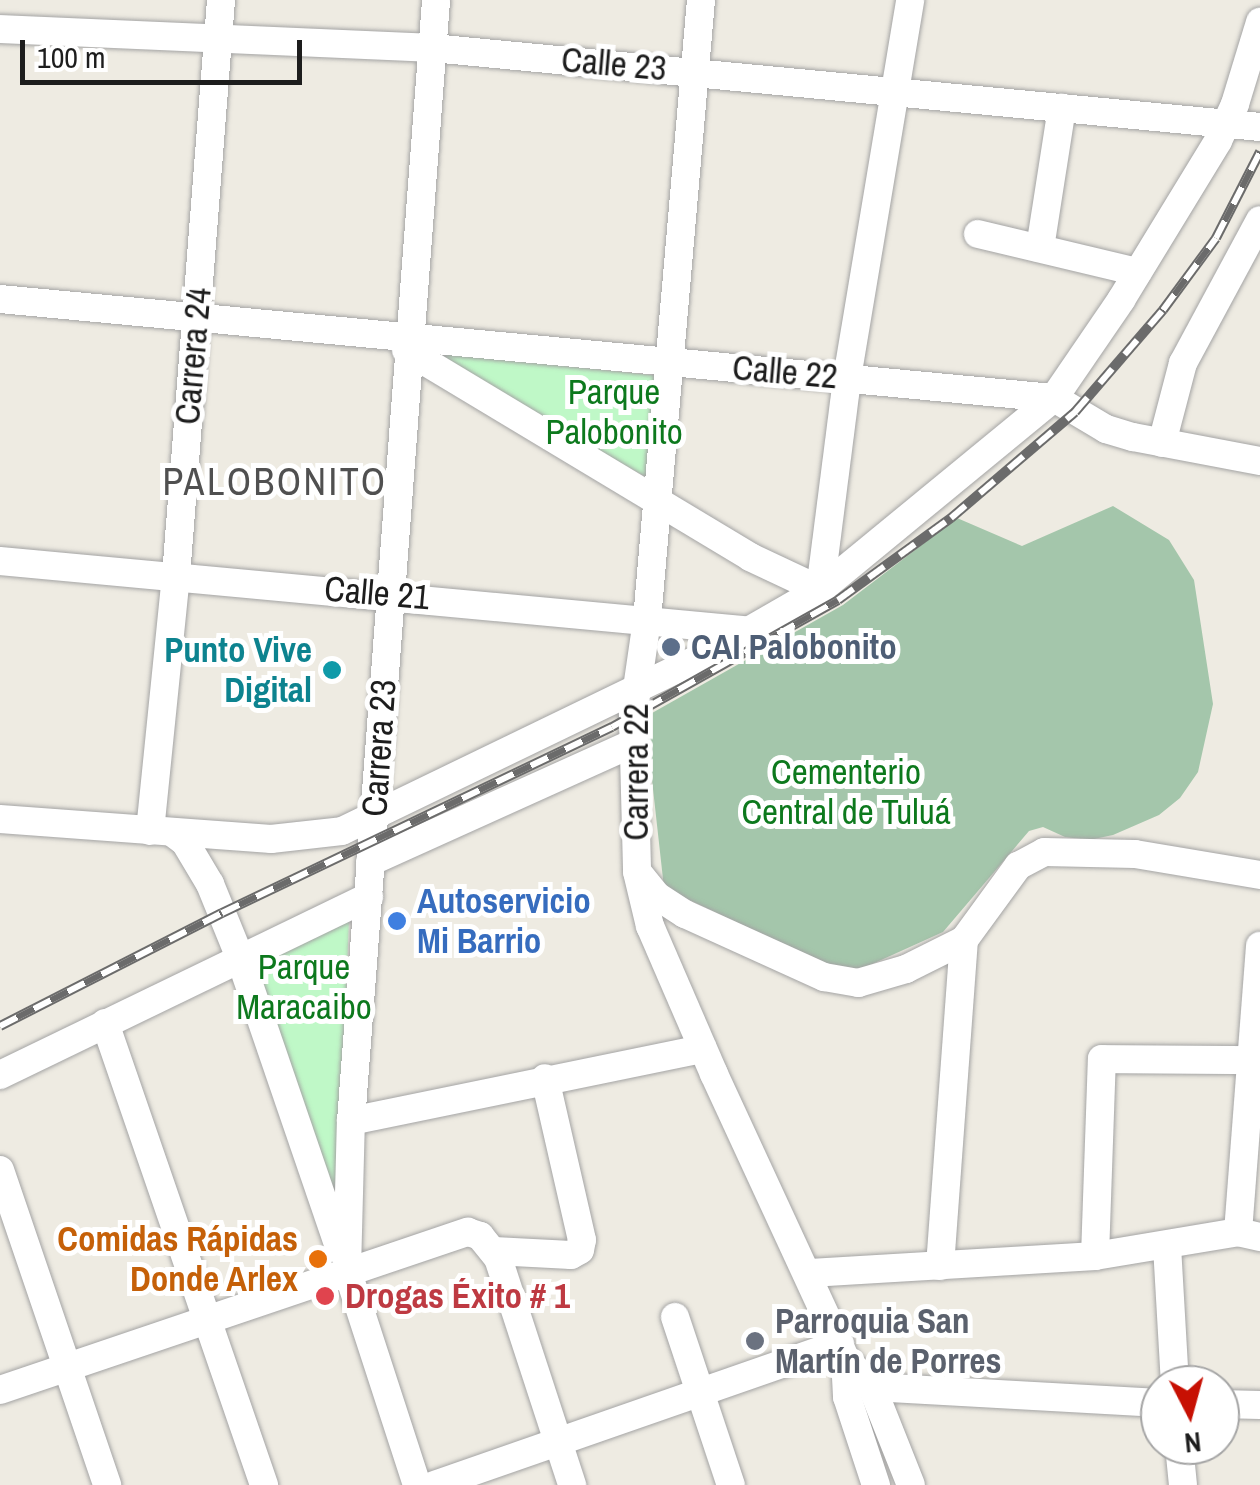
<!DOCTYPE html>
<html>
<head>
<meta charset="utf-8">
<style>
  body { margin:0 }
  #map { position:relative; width:1260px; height:1485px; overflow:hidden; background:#eeebe2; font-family:"Archivo Narrow",sans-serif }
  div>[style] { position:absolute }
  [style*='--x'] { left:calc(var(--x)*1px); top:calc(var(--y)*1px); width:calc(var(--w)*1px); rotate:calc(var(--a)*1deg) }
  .cemetery>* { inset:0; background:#a4c6ab }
  .park>* { inset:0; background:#bff8c7 }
  .roads { filter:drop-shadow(0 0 2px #a4a4a4) drop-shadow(0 0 2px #a4a4a4) }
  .minor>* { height:28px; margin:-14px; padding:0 14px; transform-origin:14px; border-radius:14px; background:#fff }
  .rail>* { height:10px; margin-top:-5px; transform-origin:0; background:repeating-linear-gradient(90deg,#fff 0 19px,#6b6b6b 0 38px); box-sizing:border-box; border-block:2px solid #6b6b6b }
  .dots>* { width:28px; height:28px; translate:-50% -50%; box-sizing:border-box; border:5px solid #fff; border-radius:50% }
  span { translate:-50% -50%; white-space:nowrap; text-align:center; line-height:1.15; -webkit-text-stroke:10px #fff; paint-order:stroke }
  .street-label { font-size:35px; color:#1d1d1d }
  .park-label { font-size:35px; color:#0d791d }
  .service-label { font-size:35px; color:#4e5e75; font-weight:700 }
  .left { translate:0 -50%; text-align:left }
  .culture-label { font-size:35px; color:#0d838f; font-weight:700 }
  .right { translate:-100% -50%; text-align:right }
  .shop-label { font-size:35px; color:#366cbe; font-weight:700 }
  .food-label { font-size:35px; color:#c56008; font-weight:700 }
  .health-label { font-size:35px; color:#be3a42; font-weight:700 }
  .worship-label { font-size:35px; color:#5b616d; font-weight:700 }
  .neighbourhood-label { font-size:38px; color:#505050; letter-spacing:2.5px }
  .north { position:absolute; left:1140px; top:1365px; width:100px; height:100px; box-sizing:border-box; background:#fff; border:2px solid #a5a5a5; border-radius:50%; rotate:174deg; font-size:28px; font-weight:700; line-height:40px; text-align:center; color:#1d1d1d }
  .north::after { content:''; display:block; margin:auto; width:35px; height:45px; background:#c71003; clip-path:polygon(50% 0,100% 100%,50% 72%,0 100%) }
  .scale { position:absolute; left:20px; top:40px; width:282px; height:45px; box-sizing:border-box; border:5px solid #1d1d1d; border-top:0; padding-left:12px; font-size:30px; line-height:35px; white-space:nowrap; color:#1d1d1d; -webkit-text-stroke:8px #fff; paint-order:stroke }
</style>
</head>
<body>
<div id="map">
  <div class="cemetery">
    <div style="clip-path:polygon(1113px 506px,1169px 540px,1194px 580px,1213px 704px,1198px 772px,1180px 798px,1159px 815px,1113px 835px,1089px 840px,1065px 837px,1043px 827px,1029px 831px,943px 932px,848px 975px,664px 888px,645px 717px,843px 605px,957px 518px,1022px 546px)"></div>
  </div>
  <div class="park">
    <div style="clip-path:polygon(427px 352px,661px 376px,651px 480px)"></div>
    <div style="clip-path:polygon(349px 919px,338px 1210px,251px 965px)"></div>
  </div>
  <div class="roads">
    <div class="minor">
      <div style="--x:701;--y:0;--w:622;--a:94.98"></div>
      <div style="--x:647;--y:620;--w:97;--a:98.3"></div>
      <div style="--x:633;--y:716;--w:156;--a:88.5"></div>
      <div style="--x:637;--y:872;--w:56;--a:76.5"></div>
      <div style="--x:650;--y:926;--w:161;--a:66.6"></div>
      <div style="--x:714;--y:1074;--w:313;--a:65.2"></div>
      <div style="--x:845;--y:1358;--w:40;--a:47"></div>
      <div style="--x:872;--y:1387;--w:105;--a:68.3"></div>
      <div style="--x:0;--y:29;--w:432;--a:2.5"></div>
      <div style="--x:432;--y:48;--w:832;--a:5.45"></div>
      <div style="--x:978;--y:234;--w:164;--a:13.4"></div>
      <div style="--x:1040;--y:248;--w:142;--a:-81.1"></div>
      <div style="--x:0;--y:299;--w:1059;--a:5.37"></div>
      <div style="--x:1054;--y:398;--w:61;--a:30.8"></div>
      <div style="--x:1106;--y:429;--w:28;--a:17"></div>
      <div style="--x:1133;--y:437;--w:129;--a:10.7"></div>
      <div style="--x:406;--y:350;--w:401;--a:31"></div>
      <div style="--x:750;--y:557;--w:77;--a:25.2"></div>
      <div style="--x:1162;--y:443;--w:83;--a:-75.3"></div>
      <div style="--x:1183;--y:363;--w:162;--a:-61.7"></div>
      <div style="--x:0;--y:561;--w:756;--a:5.31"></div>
      <div style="--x:820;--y:590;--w:214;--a:-82.7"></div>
      <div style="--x:847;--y:378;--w:383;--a:-80.5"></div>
      <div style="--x:0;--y:819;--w:272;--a:4.2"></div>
      <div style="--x:271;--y:839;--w:71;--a:-6.4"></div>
      <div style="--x:342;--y:831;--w:411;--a:-25.8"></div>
      <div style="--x:712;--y:652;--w:125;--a:-29.9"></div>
      <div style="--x:820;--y:590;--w:303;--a:-39.4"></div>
      <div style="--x:1054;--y:398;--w:119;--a:-55.6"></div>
      <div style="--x:1121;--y:300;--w:186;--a:-58.6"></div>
      <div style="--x:1218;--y:141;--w:41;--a:-65.3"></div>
      <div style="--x:1235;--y:104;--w:86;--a:-73"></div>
      <div style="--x:150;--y:831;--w:256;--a:-84.2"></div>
      <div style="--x:176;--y:576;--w:578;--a:-85.53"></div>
      <div style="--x:173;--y:833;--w:15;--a:37"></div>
      <div style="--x:185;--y:842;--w:49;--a:59.2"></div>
      <div style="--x:210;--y:884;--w:80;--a:67.9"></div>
      <div style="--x:240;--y:958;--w:309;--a:71.1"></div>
      <div style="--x:370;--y:862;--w:286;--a:-24.3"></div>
      <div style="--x:640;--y:875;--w:27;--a:51"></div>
      <div style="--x:657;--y:896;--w:33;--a:33"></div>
      <div style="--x:685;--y:914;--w:153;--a:24.4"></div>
      <div style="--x:824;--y:977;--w:35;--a:10"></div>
      <div style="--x:858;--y:983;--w:50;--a:-16.3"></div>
      <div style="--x:906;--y:969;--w:65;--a:-26.6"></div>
      <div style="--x:964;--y:940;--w:92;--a:-53.9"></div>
      <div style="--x:1018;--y:866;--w:30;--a:-28"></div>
      <div style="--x:1044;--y:852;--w:91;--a:1.3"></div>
      <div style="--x:1135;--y:854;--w:127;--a:9.5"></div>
      <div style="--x:105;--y:1023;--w:489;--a:71"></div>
      <div style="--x:0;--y:1075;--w:410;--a:-25.8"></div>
      <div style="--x:351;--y:1121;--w:359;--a:-11.6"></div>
      <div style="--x:0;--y:1170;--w:333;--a:71.2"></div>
      <div style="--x:1238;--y:1232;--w:287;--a:-85.6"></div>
      <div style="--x:1167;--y:1246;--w:139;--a:86.7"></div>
      <div style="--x:494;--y:1251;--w:77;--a:3"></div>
      <div style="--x:571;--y:1255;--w:10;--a:-29"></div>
      <div style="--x:580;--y:1250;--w:10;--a:-79"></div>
      <div style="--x:582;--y:1240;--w:166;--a:-102.9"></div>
      <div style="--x:1095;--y:1256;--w:197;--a:-88"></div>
      <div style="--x:1102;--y:1059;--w:150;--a:0.4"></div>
      <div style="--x:940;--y:1266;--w:327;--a:-85.8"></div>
      <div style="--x:810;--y:1273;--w:286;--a:-3.4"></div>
      <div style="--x:1095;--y:1256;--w:145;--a:-9.5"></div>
      <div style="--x:1238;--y:1232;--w:23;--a:13"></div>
      <div style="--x:675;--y:1317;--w:177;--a:71.6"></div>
      <div style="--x:845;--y:1358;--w:39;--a:87"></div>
      <div style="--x:847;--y:1397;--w:93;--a:71.8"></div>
      <div style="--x:872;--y:1387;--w:288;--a:3.2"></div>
      <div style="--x:0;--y:1390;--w:494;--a:-18.7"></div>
      <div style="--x:468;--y:1232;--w:13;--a:18"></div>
      <div style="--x:480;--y:1236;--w:28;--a:51"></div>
      <div style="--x:498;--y:1258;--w:239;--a:71.9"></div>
      <div style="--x:1220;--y:1404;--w:40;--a:1.4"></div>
      <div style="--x:1179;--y:1445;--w:40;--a:84.3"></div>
      <div style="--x:417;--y:1485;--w:226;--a:-108"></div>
      <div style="--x:347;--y:1270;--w:149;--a:-88.5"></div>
      <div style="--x:351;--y:1121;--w:1124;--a:-85.66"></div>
      <div style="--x:434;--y:1485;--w:430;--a:-19.2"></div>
    </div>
  </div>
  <div class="rail">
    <div style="--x:0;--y:1026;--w:249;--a:-27"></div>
    <div style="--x:222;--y:913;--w:432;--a:-25.5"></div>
    <div style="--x:612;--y:727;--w:259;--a:-29.3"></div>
    <div style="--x:838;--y:600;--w:140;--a:-36"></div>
    <div style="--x:951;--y:518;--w:163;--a:-40.5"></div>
    <div style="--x:1075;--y:412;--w:135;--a:-49.2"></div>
    <div style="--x:1163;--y:310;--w:89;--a:-53.6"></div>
    <div style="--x:1216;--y:238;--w:97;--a:-62.9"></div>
  </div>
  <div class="dots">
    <div style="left:671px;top:647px;background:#5c6f8a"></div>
    <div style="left:332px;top:670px;background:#0f9aa8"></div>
    <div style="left:397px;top:921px;background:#3f7fe0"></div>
    <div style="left:318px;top:1259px;background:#e8710a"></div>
    <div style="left:325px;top:1296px;background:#e0444e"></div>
    <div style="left:755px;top:1341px;background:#6b7280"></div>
  </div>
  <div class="street-label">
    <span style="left:614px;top:64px;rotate:5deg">Calle 23</span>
    <span style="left:193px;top:356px;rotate:-85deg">Carrera 24</span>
    <span style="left:785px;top:372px;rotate:5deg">Calle 22</span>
    <span style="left:377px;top:593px;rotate:5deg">Calle 21</span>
    <span style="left:379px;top:748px;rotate:-86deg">Carrera 23</span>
    <span style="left:636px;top:772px;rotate:-90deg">Carrera 22</span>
  </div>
  <div class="park-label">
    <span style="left:614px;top:412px">Parque<br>Palobonito</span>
    <span style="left:846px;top:792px">Cementerio<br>Central de Tuluá</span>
    <span style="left:304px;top:987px">Parque<br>Maracaibo</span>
  </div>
  <div class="service-label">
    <span class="left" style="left:691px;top:647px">CAI Palobonito</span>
  </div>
  <div class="culture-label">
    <span class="right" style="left:312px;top:670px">Punto Vive<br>Digital</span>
  </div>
  <div class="shop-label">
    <span class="left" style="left:417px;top:921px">Autoservicio<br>Mi Barrio</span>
  </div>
  <div class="food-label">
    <span class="right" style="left:298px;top:1259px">Comidas Rápidas<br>Donde Arlex</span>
  </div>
  <div class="health-label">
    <span class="left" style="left:345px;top:1296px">Drogas Éxito # 1</span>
  </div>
  <div class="worship-label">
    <span class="left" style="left:775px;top:1341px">Parroquia San<br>Martín de Porres</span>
  </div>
  <div class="neighbourhood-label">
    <span style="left:275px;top:482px">PALOBONITO</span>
  </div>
  <div class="north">N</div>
  <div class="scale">100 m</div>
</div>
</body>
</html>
